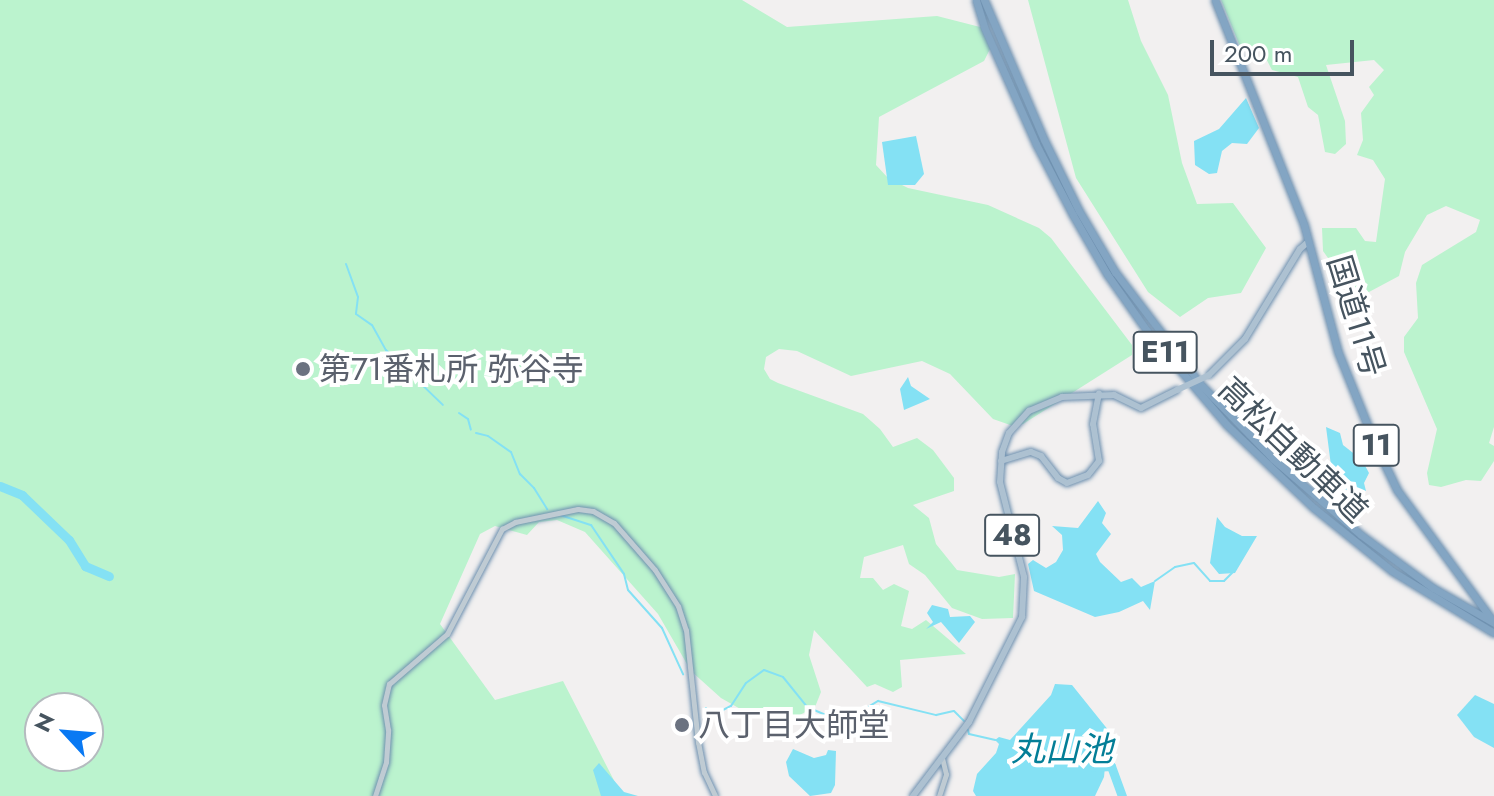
<!DOCTYPE html>
<html>
<head>
<meta charset="utf-8">
<style>
  body { margin:0 }
  #map { position:relative; width:1494px; height:796px; overflow:hidden; background:#f2f0f0; font-family:Jost,"Noto Sans JP",sans-serif }
  div>[style] { position:absolute }
  [style*='--x'] { left:calc(var(--x)*1px); top:calc(var(--y)*1px); width:calc(var(--w)*1px); rotate:calc(var(--a)*1deg) }
  .green>* { inset:0; background:#bbf3ce }
  .water>* { inset:0; background:#84e1f4 }
  .stream>* { height:2px; margin:-1px; padding:0 1px; transform-origin:1px; border-radius:1px; background:#84e1f4 }
  .river>* { height:9px; margin:-4.5px; padding:0 4.5px; transform-origin:4.5px; border-radius:4.5px; background:#84e1f4 }
  .roads { filter:drop-shadow(0 0 2px #6e90af) drop-shadow(0 0 2px #6e90af) }
  .minor>* { height:5px; margin:-2.5px; padding:0 2.5px; transform-origin:2.5px; border-radius:2.5px; background:#bfcbd3 }
  .major>* { height:6px; margin:-3px; padding:0 3px; transform-origin:3px; border-radius:3px; background:#adc1d1 }
  .highway>* { height:7px; margin:-3.5px; padding:0 3.5px; transform-origin:3.5px; border-radius:3.5px; background:#83a5c3 }
  .major-bridge>* { height:6px; margin:-3px; padding:0 3px; transform-origin:3px; border-radius:3px; background:#adc1d1 }
  .dots>* { width:22px; height:22px; translate:-50% -50%; box-sizing:border-box; border:4px solid #fff; border-radius:50% }
  span { translate:-50% -50%; white-space:nowrap; text-align:center; line-height:1.15; -webkit-text-stroke:8px #fff; paint-order:stroke }
  .shield-label span { padding:2px 6px; background:#fff; border:2px solid; border-radius:6px; -webkit-text-stroke-width:0 }
  .shield-label { font-size:30px; color:#46545f; font-weight:700 }
  .street-label { font-size:32px; color:#46545f }
  .worship-label { font-size:32px; color:#5b616d }
  .left { translate:0 -50%; text-align:left }
  .water-label { font-size:34px; color:#037e97; font-style:italic }
  .north { position:absolute; left:24px; top:692px; width:80px; height:80px; box-sizing:border-box; background:#fff; border:2px solid #b5bbbf; border-radius:50%; rotate:296deg; font-size:22px; font-weight:700; line-height:32px; text-align:center; color:#46545f }
  .north::after { content:''; display:block; margin:auto; width:28px; height:36px; background:#0979f3; clip-path:polygon(50% 0,100% 100%,50% 72%,0 100%) }
  .scale { position:absolute; left:1210px; top:40px; width:144px; height:36px; box-sizing:border-box; border:4px solid #46545f; border-top:0; padding-left:10px; font-size:24px; line-height:28px; white-space:nowrap; color:#46545f; -webkit-text-stroke:6px #fff; paint-order:stroke }
</style>
</head>
<body>
<div id="map">
  <div class="green">
    <div style="clip-path:polygon(evenodd,0 0,742px 0,787px 27px,937px 16px,984px 28px,991px 47px,984px 61px,879px 117px,876px 165px,888px 178px,908px 188px,988px 205px,1039px 228px,1051px 238px,1132px 345px,1132px 355px,1023px 424px,1013px 426px,993px 419px,950px 374px,922px 361px,851px 376px,797px 351px,779px 349px,766px 357px,764px 369px,770px 379px,778px 383px,863px 414px,880px 429px,893px 447px,917px 438px,933px 450px,954px 478px,954px 491px,913px 505px,929px 518px,936px 544px,957px 570px,999px 577px,1015px 574px,1013px 618px,982px 619px,952px 608px,925px 575px,909px 564px,903px 545px,864px 557px,860px 578px,873px 578px,883px 590px,894px 584px,909px 591px,901px 626px,912px 629px,926px 620px,966px 654px,900px 660px,902px 687px,893px 692px,875px 684px,867px 687px,814px 630px,809px 655px,821px 692px,815px 707px,796px 717px,751px 715px,721px 698px,691px 671px,658px 614px,585px 532px,557px 520px,539px 522px,527px 535px,495px 526px,480px 534px,440px 624px,495px 700px,563px 681px,622px 796px,0 796px,0 0,40px 708px,88px 708px,88px 756px,40px 756px,40px 708px)"></div>
    <div style="clip-path:polygon(1028px 0,1128px 0,1141px 41px,1168px 95px,1182px 163px,1197px 204px,1233px 203px,1266px 248px,1241px 293px,1208px 298px,1180px 317px,1148px 292px,1076px 178px)"></div>
    <div style="clip-path:polygon(1221px 0,1494px 0,1494px 427px,1489px 443px,1494px 446px,1494px 461px,1481px 481px,1466px 480px,1441px 487px,1429px 485px,1427px 473px,1437px 429px,1404px 352px,1404px 337px,1418px 318px,1416px 283px,1422px 265px,1476px 232px,1480px 220px,1446px 206px,1427px 215px,1405px 252px,1399px 276px,1369px 292px,1351px 290px,1323px 251px,1322px 228px,1356px 228px,1365px 241px,1376px 242px,1385px 179px,1373px 160px,1357px 155px,1363px 140px,1361px 113px,1374px 95px,1369px 87px,1384px 70px,1374px 60px,1326px 65px,1345px 121px,1346px 144px,1335px 154px,1325px 152px,1318px 115px,1308px 107px,1298px 77px,1272px 70px,1261px 49px,1241px 49px)"></div>
  </div>
  <div class="water">
    <div style="clip-path:polygon(1246px 98px,1259px 128px,1247px 144px,1232px 143px,1222px 151px,1217px 173px,1209px 174px,1195px 165px,1194px 141px,1219px 129px)"></div>
    <div style="clip-path:polygon(916px 136px,924px 174px,915px 185px,888px 185px,882px 142px)"></div>
    <div style="clip-path:polygon(908px 377px,911px 386px,930px 399px,904px 410px,900px 389px)"></div>
    <div style="clip-path:polygon(1326px 427px,1340px 433px,1343px 445px,1362px 460px,1369px 473px,1364px 483px,1366px 491px,1334px 489px)"></div>
    <div style="clip-path:polygon(1098px 501px,1106px 513px,1102px 523px,1111px 534px,1096px 554px,1100px 562px,1121px 582px,1132px 578px,1141px 587px,1155px 581px,1150px 610px,1143px 601px,1119px 612px,1095px 617px,1034px 591px,1028px 564px,1033px 560px,1046px 568px,1056px 562px,1063px 550px,1062px 535px,1052px 526px,1078px 528px)"></div>
    <div style="clip-path:polygon(1217px 517px,1225px 527px,1242px 536px,1257px 536px,1235px 573px,1219px 574px,1210px 563px)"></div>
    <div style="clip-path:polygon(932px 605px,948px 609px,950px 617px,970px 616px,975px 622px,959px 643px,941px 622px,926px 629px,933px 622px,927px 613px)"></div>
    <div style="clip-path:polygon(1055px 684px,1072px 685px,1113px 736px,1106px 757px,1104px 777px,1095px 796px,976px 796px,973px 791px,977px 774px,996px 753px,999px 744px,995px 740px,999px 737px,1010px 740px,1051px 695px)"></div>
    <div style="clip-path:polygon(1475px 695px,1494px 704px,1494px 748px,1474px 737px,1457px 715px)"></div>
    <div style="clip-path:polygon(793px 749px,814px 758px,826px 755px,828px 750px,836px 751px,835px 785px,831px 793px,810px 796px,789px 776px,786px 762px)"></div>
    <div style="clip-path:polygon(599px 763px,624px 792px,638px 796px,601px 796px,593px 770px)"></div>
  </div>
  <div class="stream">
    <div style="--x:346;--y:264;--w:35;--a:70"></div>
    <div style="--x:358;--y:297;--w:17;--a:97"></div>
    <div style="--x:356;--y:314;--w:19;--a:35"></div>
    <div style="--x:372;--y:325;--w:29;--a:61"></div>
    <div style="--x:386;--y:350;--w:79;--a:44"></div>
    <div style="--x:459;--y:413;--w:11;--a:34"></div>
    <div style="--x:468;--y:419;--w:11;--a:75"></div>
    <div style="--x:476;--y:433;--w:12;--a:14"></div>
    <div style="--x:488;--y:436;--w:28;--a:35"></div>
    <div style="--x:511;--y:452;--w:24;--a:68"></div>
    <div style="--x:520;--y:474;--w:20;--a:45"></div>
    <div style="--x:534;--y:488;--w:25;--a:58"></div>
    <div style="--x:560;--y:515;--w:33;--a:18"></div>
    <div style="--x:591;--y:525;--w:59;--a:56"></div>
    <div style="--x:624;--y:574;--w:16;--a:76"></div>
    <div style="--x:628;--y:590;--w:51;--a:48.2"></div>
    <div style="--x:662;--y:628;--w:51;--a:65.5"></div>
    <div style="--x:1155;--y:581;--w:24;--a:-35"></div>
    <div style="--x:1175;--y:567;--w:19;--a:-12"></div>
    <div style="--x:1194;--y:563;--w:24;--a:48"></div>
    <div style="--x:1210;--y:581;--w:14;--a:0"></div>
    <div style="--x:1224;--y:581;--w:13;--a:-45"></div>
    <div style="--x:706;--y:708;--w:10;--a:66"></div>
    <div style="--x:710;--y:717;--w:24;--a:-28"></div>
    <div style="--x:731;--y:706;--w:27;--a:-57"></div>
    <div style="--x:746;--y:683;--w:22;--a:-36"></div>
    <div style="--x:764;--y:670;--w:20;--a:20"></div>
    <div style="--x:783;--y:677;--w:38;--a:51"></div>
    <div style="--x:807;--y:707;--w:39;--a:23"></div>
    <div style="--x:843;--y:722;--w:41;--a:-31"></div>
    <div style="--x:878;--y:701;--w:60;--a:13.6"></div>
    <div style="--x:936;--y:715;--w:18;--a:-13"></div>
    <div style="--x:954;--y:711;--w:14;--a:45"></div>
    <div style="--x:968;--y:730;--w:4;--a:76"></div>
    <div style="--x:969;--y:734;--w:27;--a:13"></div>
  </div>
  <div class="river">
    <div style="--x:0;--y:486;--w:24;--a:22"></div>
    <div style="--x:22;--y:495;--w:65;--a:43.8"></div>
    <div style="--x:69;--y:540;--w:31;--a:58"></div>
    <div style="--x:85;--y:566;--w:26;--a:23"></div>
    <div style="--x:1093;--y:767;--w:18;--a:-3"></div>
    <div style="--x:1111;--y:766;--w:32;--a:70"></div>
  </div>
  <div class="roads">
    <div class="minor">
      <div style="--x:375;--y:796;--w:36;--a:-72"></div>
      <div style="--x:386;--y:762;--w:32;--a:-86"></div>
      <div style="--x:388;--y:730;--w:25;--a:-99"></div>
      <div style="--x:384;--y:705;--w:22;--a:-77"></div>
      <div style="--x:389;--y:684;--w:77;--a:-40.8"></div>
      <div style="--x:447;--y:634;--w:119;--a:-62.4"></div>
      <div style="--x:502;--y:529;--w:15;--a:-28"></div>
      <div style="--x:515;--y:522;--w:64;--a:-11.7"></div>
      <div style="--x:578;--y:509;--w:15;--a:8"></div>
      <div style="--x:593;--y:511;--w:24;--a:30"></div>
      <div style="--x:614;--y:523;--w:62;--a:48.9"></div>
      <div style="--x:655;--y:570;--w:43;--a:57.4"></div>
      <div style="--x:678;--y:606;--w:25;--a:72"></div>
      <div style="--x:686;--y:630;--w:113;--a:83.9"></div>
      <div style="--x:698;--y:742;--w:31;--a:79"></div>
      <div style="--x:704;--y:772;--w:26;--a:65"></div>
      <div style="--x:939;--y:796;--w:23;--a:-72"></div>
      <div style="--x:946;--y:774;--w:16;--a:-104"></div>
    </div>
    <div class="major">
      <div style="--x:1209;--y:375;--w:51;--a:-45"></div>
      <div style="--x:1245;--y:339;--w:105;--a:-58.6"></div>
      <div style="--x:1300;--y:249;--w:11;--a:-41"></div>
      <div style="--x:1001;--y:461;--w:31;--a:-17"></div>
      <div style="--x:1031;--y:452;--w:11;--a:22"></div>
      <div style="--x:1041;--y:456;--w:28;--a:52"></div>
      <div style="--x:1058;--y:478;--w:10;--a:29"></div>
      <div style="--x:1067;--y:483;--w:22;--a:-21"></div>
      <div style="--x:1088;--y:475;--w:18;--a:-52"></div>
      <div style="--x:1099;--y:461;--w:37;--a:-99"></div>
      <div style="--x:1093;--y:424;--w:31;--a:-79"></div>
      <div style="--x:913;--y:796;--w:93;--a:-52.9"></div>
      <div style="--x:969;--y:722;--w:118;--a:-63.2"></div>
      <div style="--x:1022;--y:617;--w:40;--a:-87.1"></div>
      <div style="--x:1024;--y:577;--w:98;--a:-104.2"></div>
      <div style="--x:1000;--y:482;--w:30;--a:-86"></div>
      <div style="--x:1002;--y:452;--w:20;--a:-70"></div>
      <div style="--x:1009;--y:433;--w:30;--a:-48"></div>
      <div style="--x:1029;--y:411;--w:36;--a:-23"></div>
      <div style="--x:1062;--y:397;--w:52;--a:-2.2"></div>
      <div style="--x:1114;--y:395;--w:30;--a:26"></div>
      <div style="--x:1141;--y:408;--w:40;--a:-26.6"></div>
    </div>
    <div class="highway">
      <div style="--x:976;--y:0;--w:28;--a:73"></div>
      <div style="--x:984;--y:27;--w:128;--a:66"></div>
      <div style="--x:1036;--y:144;--w:80;--a:62.5"></div>
      <div style="--x:1073;--y:215;--w:68;--a:60"></div>
      <div style="--x:1107;--y:274;--w:70;--a:54.9"></div>
      <div style="--x:1147;--y:331;--w:123;--a:49.6"></div>
      <div style="--x:1227;--y:425;--w:120;--a:43.7"></div>
      <div style="--x:1314;--y:508;--w:100;--a:38.9"></div>
      <div style="--x:1392;--y:571;--w:119;--a:31.3"></div>
      <div style="--x:984;--y:0;--w:152;--a:66.8"></div>
      <div style="--x:1044;--y:140;--w:79;--a:63.8"></div>
      <div style="--x:1079;--y:211;--w:71;--a:59.5"></div>
      <div style="--x:1115;--y:272;--w:143;--a:52.7"></div>
      <div style="--x:1202;--y:386;--w:102;--a:45.8"></div>
      <div style="--x:1273;--y:459;--w:116;--a:40.8"></div>
      <div style="--x:1361;--y:535;--w:89;--a:36.4"></div>
      <div style="--x:1433;--y:588;--w:70;--a:29.8"></div>
      <div style="--x:1215;--y:0;--w:242;--a:68.4"></div>
      <div style="--x:1304;--y:225;--w:131;--a:75"></div>
      <div style="--x:1338;--y:352;--w:99;--a:68.1"></div>
      <div style="--x:1375;--y:444;--w:51;--a:64.4"></div>
      <div style="--x:1397;--y:490;--w:162;--a:53.8"></div>
    </div>
  </div>
  <div class="major-bridge">
    <div style="--x:1177;--y:390;--w:35;--a:-25"></div>
  </div>
  <div class="dots">
    <div style="left:303px;top:369px;background:#6b7280"></div>
    <div style="left:682px;top:725px;background:#6b7280"></div>
  </div>
  <div class="shield-label">
    <span style="left:1165px;top:352px">E11</span>
    <span style="left:1376px;top:445px">11</span>
    <span style="left:1012px;top:535px">48</span>
  </div>
  <div class="street-label">
    <span style="left:1356px;top:316px;rotate:73deg">国道11号</span>
    <span style="left:1293px;top:450px;rotate:44deg">高松自動車道</span>
  </div>
  <div class="worship-label">
    <span class="left" style="left:319px;top:369px">第71番札所 弥谷寺</span>
    <span class="left" style="left:698px;top:725px">八丁目大師堂</span>
  </div>
  <div class="water-label">
    <span style="left:1062px;top:750px">丸山池</span>
  </div>
  <div class="north">N</div>
  <div class="scale">200 m</div>
</div>
</body>
</html>
